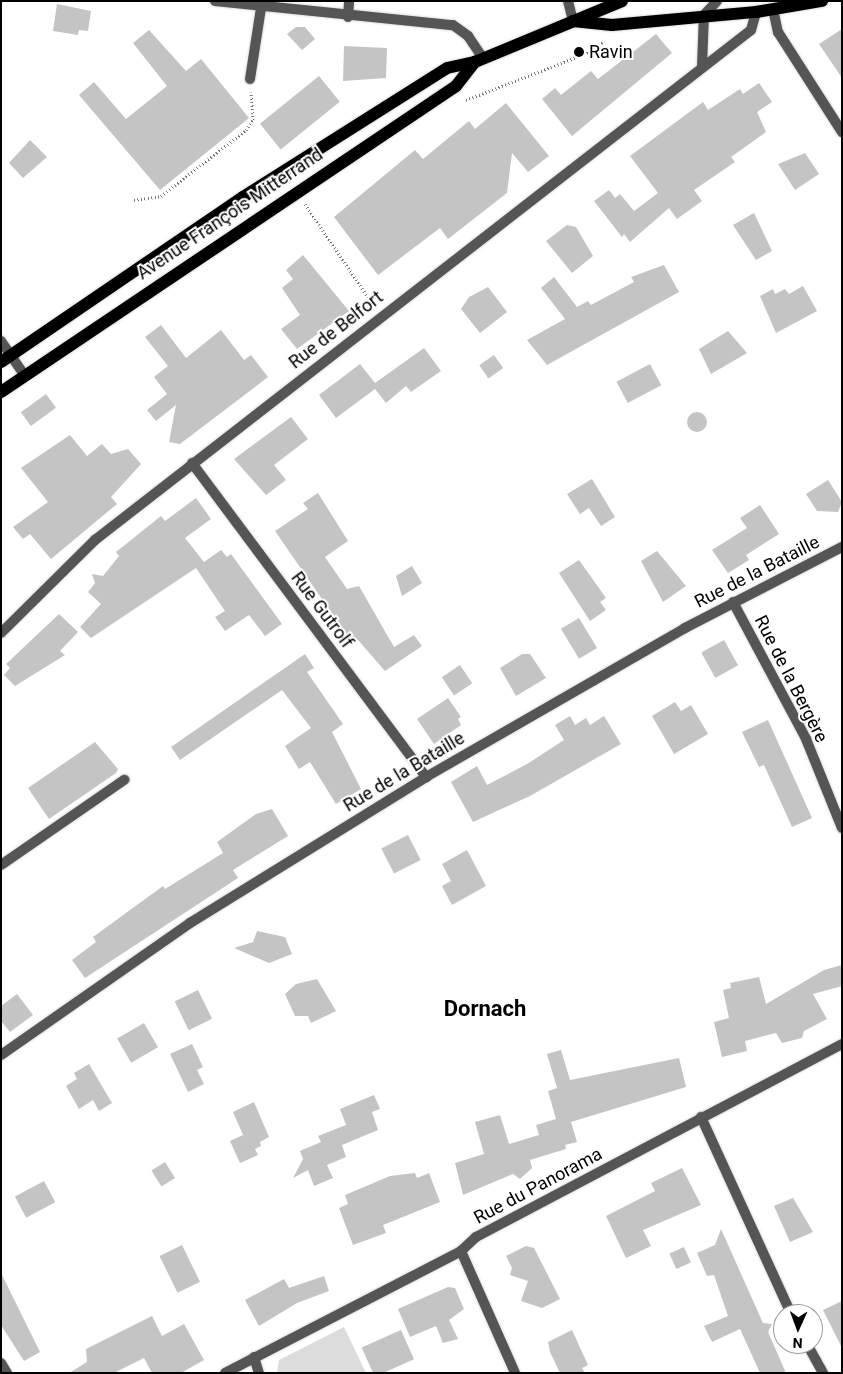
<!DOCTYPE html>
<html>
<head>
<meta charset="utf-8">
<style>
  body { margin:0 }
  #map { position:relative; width:843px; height:1374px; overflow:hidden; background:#fff; font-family:Roboto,sans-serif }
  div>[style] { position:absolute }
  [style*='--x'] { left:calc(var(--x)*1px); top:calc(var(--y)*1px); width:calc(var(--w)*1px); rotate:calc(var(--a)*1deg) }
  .green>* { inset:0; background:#dcdcdc }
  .building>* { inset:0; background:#c4c4c4; transform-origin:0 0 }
  .round { border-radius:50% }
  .path>* { height:3px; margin-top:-1.5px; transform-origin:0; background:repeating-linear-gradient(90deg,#777 0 1px,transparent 0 3.5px) }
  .roads { filter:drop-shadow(0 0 1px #dbdbdb) drop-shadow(0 0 1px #dbdbdb) }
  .service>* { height:10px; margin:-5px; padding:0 5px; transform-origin:5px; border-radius:5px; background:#555 }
  .minor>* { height:10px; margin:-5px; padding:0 5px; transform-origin:5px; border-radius:5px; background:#555 }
  .primary>* { height:12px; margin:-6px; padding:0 6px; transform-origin:6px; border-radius:6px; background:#000 }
  .dots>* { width:14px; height:14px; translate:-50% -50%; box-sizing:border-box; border:2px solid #fff; border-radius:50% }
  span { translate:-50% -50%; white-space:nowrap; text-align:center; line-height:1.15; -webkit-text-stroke:4px #fff; paint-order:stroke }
  .poi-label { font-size:18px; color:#000 }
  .left { translate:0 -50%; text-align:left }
  .street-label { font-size:18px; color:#000 }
  .district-label { font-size:22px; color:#000; font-weight:700 }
  .frame { position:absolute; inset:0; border:2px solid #000; pointer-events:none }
  .north { position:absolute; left:773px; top:1304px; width:50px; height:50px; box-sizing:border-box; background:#fff; border:1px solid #999; border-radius:50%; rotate:182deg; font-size:14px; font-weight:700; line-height:20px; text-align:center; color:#000 }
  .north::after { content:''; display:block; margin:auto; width:18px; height:22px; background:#000; clip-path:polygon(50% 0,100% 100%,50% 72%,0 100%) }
</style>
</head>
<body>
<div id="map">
  <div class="green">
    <div style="clip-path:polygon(344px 1327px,366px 1373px,277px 1373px,279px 1360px)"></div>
  </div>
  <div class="building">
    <div style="clip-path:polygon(57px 4px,91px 11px,88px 31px,79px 30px,78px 35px,53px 31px)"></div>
    <div style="clip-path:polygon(296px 27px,305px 27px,315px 39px,302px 50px,287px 34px)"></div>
    <div style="clip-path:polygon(842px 29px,842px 78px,819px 44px)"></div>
    <div style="clip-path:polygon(149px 30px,186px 71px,201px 59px,249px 118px,160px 190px,79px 95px,94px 82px,126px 119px,167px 86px,133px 43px)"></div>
    <div style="clip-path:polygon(656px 34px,672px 53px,572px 136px,542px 99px,555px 88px,561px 95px,591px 71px,598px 79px)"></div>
    <div style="clip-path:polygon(344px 46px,387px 48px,386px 78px,343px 81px)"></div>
    <div style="left:319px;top:76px;width:33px;height:76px;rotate:51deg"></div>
    <div style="clip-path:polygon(759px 83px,772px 102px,757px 112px,766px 132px,731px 157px,735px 162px,694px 190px,702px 201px,677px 219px,669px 208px,630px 242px,624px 234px,622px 237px,594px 201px,609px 190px,615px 198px,620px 194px,634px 211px,658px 193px,630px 156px,703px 102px,708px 110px,740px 89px,743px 94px)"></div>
    <div style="clip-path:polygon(506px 103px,549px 156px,528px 172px,512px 153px,507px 193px,448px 239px,440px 228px,378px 275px,334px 217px,415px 150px,423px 159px,469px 121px,475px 129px)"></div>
    <div style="clip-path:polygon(30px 140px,47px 157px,23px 178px,9px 163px)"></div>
    <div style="clip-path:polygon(805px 153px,819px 174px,795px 190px,778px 164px)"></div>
    <div style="clip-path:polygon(754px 213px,772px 251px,756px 260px,733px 225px)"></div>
    <div style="clip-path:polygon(567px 225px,576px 227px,593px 256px,572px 273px,546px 241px)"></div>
    <div style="clip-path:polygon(303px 255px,349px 311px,297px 349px,281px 329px,300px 315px,282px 288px,293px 279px,286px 270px)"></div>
    <div style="clip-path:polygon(664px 265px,679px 292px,547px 365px,527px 340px,565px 319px,541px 288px,554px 277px,577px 307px,588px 301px,591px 305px,634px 282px,631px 277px)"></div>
    <div style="clip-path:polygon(803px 286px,817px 311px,776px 333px,760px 296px,773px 289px,775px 294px,785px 289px,789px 294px)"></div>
    <div style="clip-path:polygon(488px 287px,507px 312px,480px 333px,461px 309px,469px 297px)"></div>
    <div style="clip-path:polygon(161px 325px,186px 358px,221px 330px,244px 360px,251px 355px,268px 377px,180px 444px,169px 442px,176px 405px,156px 421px,147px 410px,167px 394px,154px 377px,168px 366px,145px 337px)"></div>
    <div style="clip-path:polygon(728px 331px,747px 353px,711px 374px,699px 349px)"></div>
    <div style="clip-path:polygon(424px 348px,441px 371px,411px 392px,406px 386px,386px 403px,375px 389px,336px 418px,319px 395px,360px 364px,375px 383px)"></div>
    <div style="left:494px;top:355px;width:16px;height:18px;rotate:55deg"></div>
    <div style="left:650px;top:364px;width:24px;height:38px;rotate:62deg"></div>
    <div style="left:46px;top:394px;width:17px;height:31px;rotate:54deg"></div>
    <div class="round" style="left:687px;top:412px;width:20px;height:20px"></div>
    <div style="clip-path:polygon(291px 417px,308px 439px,274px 465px,286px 480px,266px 495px,234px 459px)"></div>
    <div style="clip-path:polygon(70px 435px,87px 456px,102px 444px,111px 454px,128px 449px,141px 464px,111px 497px,117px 504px,51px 559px,30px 534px,23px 539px,13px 527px,48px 502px,21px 468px)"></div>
    <div style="clip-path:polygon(592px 479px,615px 517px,601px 526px,589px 508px,580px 514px,567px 494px)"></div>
    <div style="clip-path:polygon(828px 480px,842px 502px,838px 512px,817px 511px,806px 494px)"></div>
    <div style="clip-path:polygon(318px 493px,348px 541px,325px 557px,347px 589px,359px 586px,394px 647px,414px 635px,422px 646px,385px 671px,358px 640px,353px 644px,275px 531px,308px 509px,303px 503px)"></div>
    <div style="clip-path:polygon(196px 498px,211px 519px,185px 538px,204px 562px,221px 550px,227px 557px,231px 554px,282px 624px,265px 636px,249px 615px,225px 631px,215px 617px,225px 611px,196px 568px,91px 638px,80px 627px,101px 604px,88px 592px,95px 583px,92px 574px,103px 576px,119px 556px,116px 552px,161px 516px,165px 521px)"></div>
    <div style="clip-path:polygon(760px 505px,779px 534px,746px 555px,749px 560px,728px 573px,712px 550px,747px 528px,740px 518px)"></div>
    <div style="clip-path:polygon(657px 551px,686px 586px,663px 602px,641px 561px)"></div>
    <div style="clip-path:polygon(579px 560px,606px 598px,600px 602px,606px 610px,590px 621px,559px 573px)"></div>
    <div style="clip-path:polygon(412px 566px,422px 583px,402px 596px,396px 576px)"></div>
    <div style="clip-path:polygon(59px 614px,78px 632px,60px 651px,65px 655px,15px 686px,4px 675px,10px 668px,6px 664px)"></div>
    <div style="left:579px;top:618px;width:35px;height:21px;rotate:59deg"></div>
    <div style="left:724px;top:640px;width:29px;height:26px;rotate:61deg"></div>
    <div style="clip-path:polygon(305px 654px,314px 668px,307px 672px,343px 724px,332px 732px,361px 789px,336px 804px,310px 762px,299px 769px,285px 746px,311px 728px,282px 690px,180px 760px,171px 747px)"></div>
    <div style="clip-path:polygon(522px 654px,530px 654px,546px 678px,516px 696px,500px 668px)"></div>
    <div style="left:460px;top:665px;width:22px;height:22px;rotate:56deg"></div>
    <div style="clip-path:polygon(448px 698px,461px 717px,458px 719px,461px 725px,434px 744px,417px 719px)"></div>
    <div style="clip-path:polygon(675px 702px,681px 711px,691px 705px,708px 734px,674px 754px,652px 716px)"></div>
    <div style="clip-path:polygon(570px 716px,575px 725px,586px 718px,590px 725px,604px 716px,621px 744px,530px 796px,473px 822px,451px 782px,477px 766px,487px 785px,527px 764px,564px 740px,555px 725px)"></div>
    <div style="clip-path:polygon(768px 720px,812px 818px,792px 827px,764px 765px,759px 767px,742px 732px)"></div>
    <div style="clip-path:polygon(95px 742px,118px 769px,116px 773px,49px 819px,28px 788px)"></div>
    <div style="clip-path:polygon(272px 809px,288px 836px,233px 870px,238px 878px,85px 978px,72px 960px,96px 942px,93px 937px,163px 886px,165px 889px,223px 853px,217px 842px,256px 814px)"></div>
    <div style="left:408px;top:835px;width:28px;height:30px;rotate:63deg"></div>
    <div style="clip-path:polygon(467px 850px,486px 886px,452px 905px,442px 886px,451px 881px,442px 864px)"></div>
    <div style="clip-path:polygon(257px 931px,285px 937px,292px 954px,269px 963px,234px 948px,253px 942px)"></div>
    <div style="clip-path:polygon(842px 965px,842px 986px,813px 994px,827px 1019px,804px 1031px,802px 1038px,782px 1043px,776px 1033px,745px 1041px,747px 1051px,722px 1057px,714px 1022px,729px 1018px,723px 990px,731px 988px,730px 983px,759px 977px,766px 1004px,824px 970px)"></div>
    <div style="clip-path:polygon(317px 979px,336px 1011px,311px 1023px,308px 1016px,295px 1016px,285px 994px,296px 984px)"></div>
    <div style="left:198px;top:990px;width:32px;height:26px;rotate:64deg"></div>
    <div style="clip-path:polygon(17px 994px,33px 1015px,10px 1032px,1px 1021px,1px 1006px)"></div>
    <div style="left:144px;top:1023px;width:28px;height:31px;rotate:60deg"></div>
    <div style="clip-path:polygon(192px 1044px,203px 1067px,197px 1070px,204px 1084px,188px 1092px,170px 1054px)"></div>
    <div style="clip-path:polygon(561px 1050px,570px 1080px,679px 1058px,686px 1087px,571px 1122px,577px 1142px,565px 1145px,566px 1149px,530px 1160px,532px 1168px,520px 1179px,513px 1174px,463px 1195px,455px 1163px,484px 1154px,475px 1122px,500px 1115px,509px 1144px,539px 1135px,536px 1125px,556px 1119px,548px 1091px,557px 1088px,547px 1054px)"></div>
    <div style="clip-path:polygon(89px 1064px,112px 1103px,99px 1111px,93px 1100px,79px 1109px,66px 1086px,77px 1079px,74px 1073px)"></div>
    <div style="clip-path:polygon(374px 1095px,380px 1109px,372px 1112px,378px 1130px,342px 1145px,346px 1157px,327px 1165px,333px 1178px,314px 1186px,308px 1170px,293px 1178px,303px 1159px,300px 1151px,321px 1142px,318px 1136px,346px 1125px,340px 1109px)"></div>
    <div style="clip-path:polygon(254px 1102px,269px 1137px,260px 1142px,261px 1146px,255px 1149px,258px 1155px,240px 1163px,230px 1141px,243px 1135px,233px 1112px)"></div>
    <div style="left:165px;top:1162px;width:19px;height:16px;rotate:58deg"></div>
    <div style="clip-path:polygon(682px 1168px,701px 1205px,643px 1230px,651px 1246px,626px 1258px,606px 1216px,655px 1191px,651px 1183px)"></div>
    <div style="clip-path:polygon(415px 1173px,417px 1178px,429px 1173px,440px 1202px,383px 1225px,386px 1233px,353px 1245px,339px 1208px,348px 1204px,345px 1195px,390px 1176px)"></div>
    <div style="left:44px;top:1181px;width:24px;height:33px;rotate:62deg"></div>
    <div style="clip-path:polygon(793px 1198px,813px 1232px,790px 1242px,774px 1206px)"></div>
    <div style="clip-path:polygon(721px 1229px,763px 1323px,772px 1324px,768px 1332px,786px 1373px,760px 1373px,740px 1329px,712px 1342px,704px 1326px,728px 1316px,714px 1275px,707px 1276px,697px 1253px,715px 1245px)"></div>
    <div style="left:182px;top:1245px;width:41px;height:25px;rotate:64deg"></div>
    <div style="clip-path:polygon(526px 1246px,534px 1248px,560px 1299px,542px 1308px,521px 1301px,528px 1281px,510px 1275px,512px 1268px,506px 1256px)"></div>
    <div style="left:684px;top:1247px;width:17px;height:16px;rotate:66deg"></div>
    <div style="clip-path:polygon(1px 1273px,40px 1352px,24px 1361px,1px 1325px)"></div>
    <div style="clip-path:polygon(324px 1276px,329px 1291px,297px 1303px,259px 1326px,245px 1300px,284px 1279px,289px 1288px)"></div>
    <div style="clip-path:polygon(448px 1287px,455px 1288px,464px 1309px,449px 1320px,458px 1339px,443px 1343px,436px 1326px,410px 1337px,398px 1309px)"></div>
    <div style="clip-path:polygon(842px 1301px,842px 1348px,823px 1310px)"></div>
    <div style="clip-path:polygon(152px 1316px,162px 1336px,184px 1324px,204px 1360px,181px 1373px,152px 1373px,144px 1358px,114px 1373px,69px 1373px,87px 1362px,86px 1349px)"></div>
    <div style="left:401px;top:1330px;width:32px;height:43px;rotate:66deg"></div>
    <div style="clip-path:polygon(572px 1330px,588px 1365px,582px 1368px,585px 1373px,560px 1373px,550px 1352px,548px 1342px)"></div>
  </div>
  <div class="path">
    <div style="--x:466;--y:100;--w:130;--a:-21.2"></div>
    <div style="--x:587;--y:53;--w:21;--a:-35"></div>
    <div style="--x:134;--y:200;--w:27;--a:-8"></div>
    <div style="--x:161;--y:196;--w:108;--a:-37.8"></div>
    <div style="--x:246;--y:130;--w:12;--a:-55"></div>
    <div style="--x:253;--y:120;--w:28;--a:-94"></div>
    <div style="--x:305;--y:204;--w:123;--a:55.9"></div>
  </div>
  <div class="roads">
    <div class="service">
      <div style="--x:250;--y:79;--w:72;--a:-81.2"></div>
      <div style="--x:1;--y:341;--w:42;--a:55.6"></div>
      <div style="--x:1;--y:865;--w:150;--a:-34.6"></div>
      <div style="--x:254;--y:1357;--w:17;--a:73"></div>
    </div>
    <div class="minor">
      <div style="--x:215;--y:1;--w:239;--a:5.8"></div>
      <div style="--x:453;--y:25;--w:19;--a:36"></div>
      <div style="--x:468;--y:36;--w:27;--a:56"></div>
      <div style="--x:568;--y:1;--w:21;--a:76"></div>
      <div style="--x:773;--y:9;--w:24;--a:78"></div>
      <div style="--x:778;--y:32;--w:119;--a:57.4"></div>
      <div style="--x:348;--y:17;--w:16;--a:-86"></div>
      <div style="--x:702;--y:66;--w:51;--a:-87.8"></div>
      <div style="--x:704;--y:15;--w:19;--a:-47"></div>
      <div style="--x:192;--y:463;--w:392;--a:53.3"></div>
      <div style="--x:733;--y:602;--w:155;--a:61.9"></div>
      <div style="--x:806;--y:739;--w:96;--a:68"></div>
      <div style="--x:1;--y:633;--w:132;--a:-44.7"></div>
      <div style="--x:95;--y:540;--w:831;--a:-37.86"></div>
      <div style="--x:751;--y:30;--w:19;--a:-74"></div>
      <div style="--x:1;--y:1055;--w:231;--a:-34.9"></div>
      <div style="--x:190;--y:923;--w:278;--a:-31.7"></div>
      <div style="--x:426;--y:777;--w:299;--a:-29.9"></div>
      <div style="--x:685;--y:628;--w:177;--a:-27.3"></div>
      <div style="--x:701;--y:1117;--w:217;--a:65.4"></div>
      <div style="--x:461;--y:1251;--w:133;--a:66.1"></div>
      <div style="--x:807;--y:1344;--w:33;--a:61"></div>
      <div style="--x:1;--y:1363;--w:12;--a:59"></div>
      <div style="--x:225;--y:1373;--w:266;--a:-27.3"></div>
      <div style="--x:461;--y:1251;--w:21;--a:-43"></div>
      <div style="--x:476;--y:1237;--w:414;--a:-27.8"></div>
    </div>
    <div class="primary">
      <div style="--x:573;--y:21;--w:39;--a:6"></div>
      <div style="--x:612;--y:25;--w:145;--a:-5.2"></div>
      <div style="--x:756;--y:12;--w:67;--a:-9.5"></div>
      <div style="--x:1;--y:362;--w:293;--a:-34.3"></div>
      <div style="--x:243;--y:197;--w:241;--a:-32.3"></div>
      <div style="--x:447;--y:68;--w:29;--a:-12"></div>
      <div style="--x:475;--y:62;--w:159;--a:-22.5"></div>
      <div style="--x:1;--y:392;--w:548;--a:-33.92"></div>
      <div style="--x:456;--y:86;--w:31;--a:-52"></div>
    </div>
  </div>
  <div class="dots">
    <div style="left:579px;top:52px;background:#000"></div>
  </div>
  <div class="poi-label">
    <span class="left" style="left:589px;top:52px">Ravin</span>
  </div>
  <div class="street-label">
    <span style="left:230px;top:214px;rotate:-34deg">Avenue François Mitterrand</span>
    <span style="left:336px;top:330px;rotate:-38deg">Rue de Belfort</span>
    <span style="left:757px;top:572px;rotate:-27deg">Rue de la Bataille</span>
    <span style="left:322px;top:610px;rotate:53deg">Rue Gutrolf</span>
    <span style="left:791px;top:679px;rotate:63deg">Rue de la Bergère</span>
    <span style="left:404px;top:772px;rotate:-31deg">Rue de la Bataille</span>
    <span style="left:538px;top:1186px;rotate:-28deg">Rue du Panorama</span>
  </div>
  <div class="district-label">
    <span style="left:485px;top:1009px">Dornach</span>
  </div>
  <div class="frame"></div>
  <div class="north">N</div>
</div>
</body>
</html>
